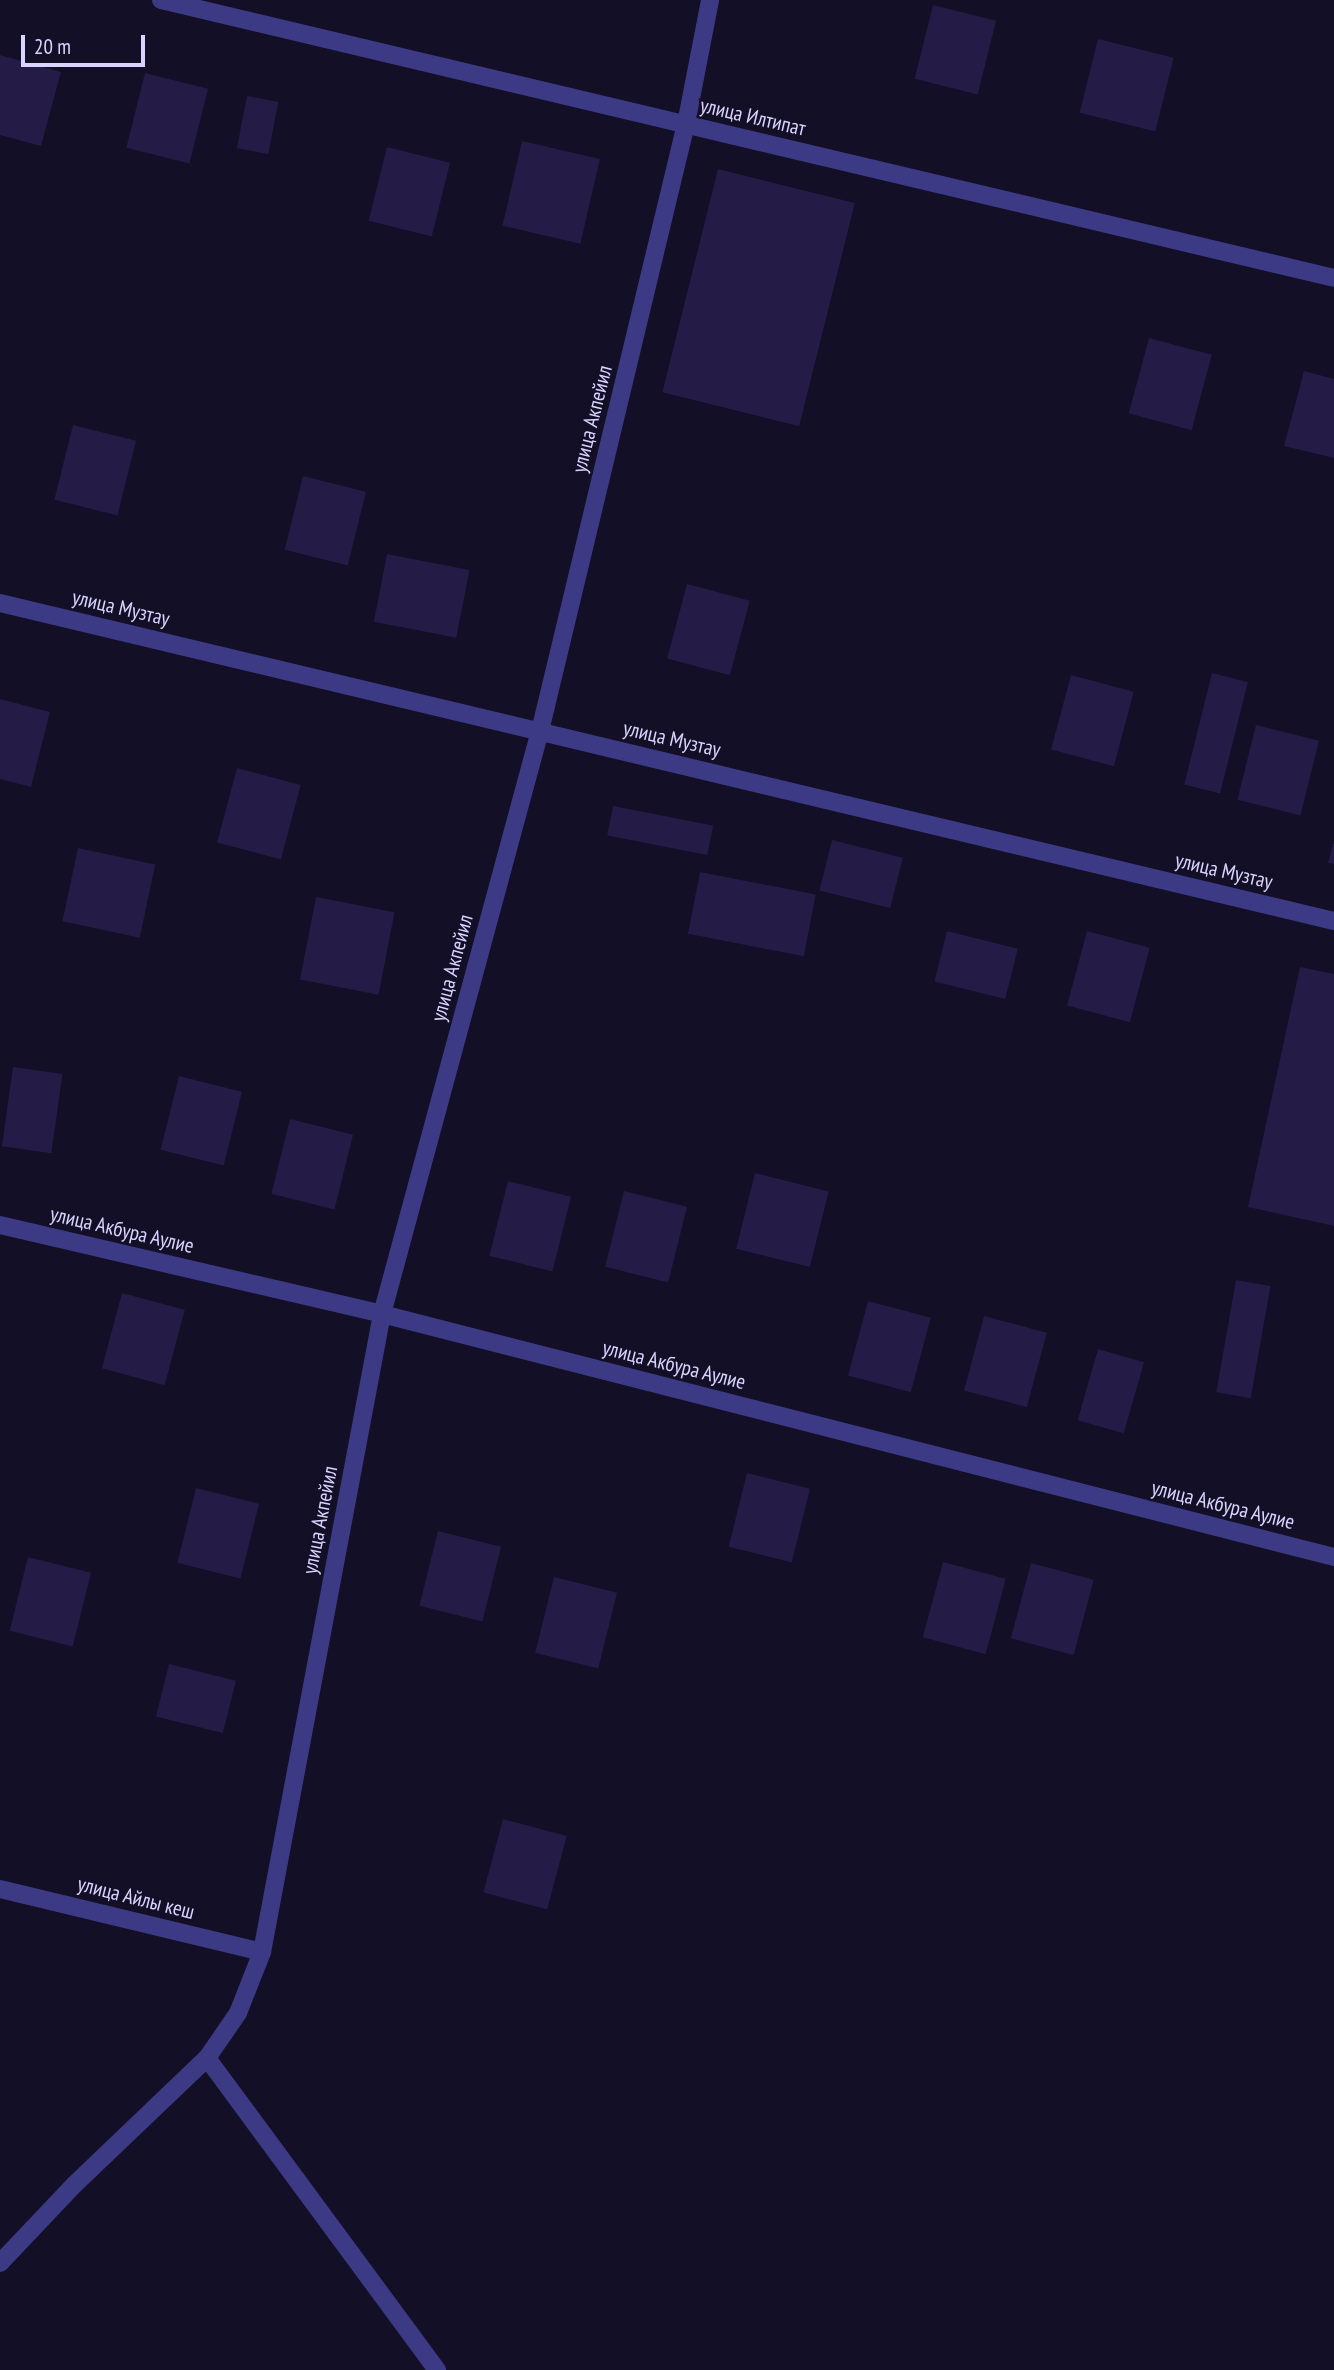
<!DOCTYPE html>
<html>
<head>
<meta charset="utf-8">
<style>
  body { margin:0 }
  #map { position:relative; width:1334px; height:2370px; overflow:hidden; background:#130f26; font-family:"PT Sans Narrow",sans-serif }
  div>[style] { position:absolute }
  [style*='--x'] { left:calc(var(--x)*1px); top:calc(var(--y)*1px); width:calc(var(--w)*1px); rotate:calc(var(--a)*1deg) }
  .building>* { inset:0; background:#241b47; transform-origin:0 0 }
  .minor>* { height:18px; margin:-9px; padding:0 9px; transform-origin:9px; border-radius:9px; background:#3d3a85 }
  span { translate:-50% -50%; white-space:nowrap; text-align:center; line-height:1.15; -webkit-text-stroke:5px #130f26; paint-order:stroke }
  .street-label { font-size:21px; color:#d9d4ff }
  .scale { position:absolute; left:21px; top:35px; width:124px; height:32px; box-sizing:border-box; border:4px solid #d9d4ff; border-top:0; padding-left:9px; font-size:21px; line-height:24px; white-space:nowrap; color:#d9d4ff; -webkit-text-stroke:5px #130f26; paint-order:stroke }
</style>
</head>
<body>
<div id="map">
  <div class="building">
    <div style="left:933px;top:5px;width:65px;height:76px;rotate:14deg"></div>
    <div style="left:1098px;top:39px;width:78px;height:76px;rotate:14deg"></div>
    <div style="clip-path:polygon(0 55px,61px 72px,41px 146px,0 135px)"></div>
    <div style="left:145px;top:73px;width:65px;height:77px;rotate:14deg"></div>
    <div style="left:247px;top:96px;width:32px;height:53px;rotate:11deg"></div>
    <div style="left:522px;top:141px;width:80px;height:87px;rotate:13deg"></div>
    <div style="left:387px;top:147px;width:65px;height:76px;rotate:14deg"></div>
    <div style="left:718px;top:169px;width:141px;height:230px;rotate:14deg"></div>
    <div style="left:1149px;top:338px;width:65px;height:78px;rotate:15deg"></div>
    <div style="clip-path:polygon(1304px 371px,1334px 379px,1334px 458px,1284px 446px)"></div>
    <div style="left:73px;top:425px;width:65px;height:77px;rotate:14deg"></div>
    <div style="left:303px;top:476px;width:65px;height:76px;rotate:14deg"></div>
    <div style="left:387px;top:554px;width:84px;height:69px;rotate:11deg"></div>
    <div style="left:687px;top:584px;width:65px;height:77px;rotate:15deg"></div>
    <div style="left:1212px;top:673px;width:37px;height:115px;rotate:14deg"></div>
    <div style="left:1071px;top:675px;width:65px;height:77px;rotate:15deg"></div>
    <div style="clip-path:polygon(0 699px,50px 712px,31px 787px,0 779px)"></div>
    <div style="left:1256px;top:725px;width:65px;height:77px;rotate:14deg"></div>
    <div style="left:237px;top:768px;width:66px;height:77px;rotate:15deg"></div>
    <div style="left:613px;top:806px;width:102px;height:30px;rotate:11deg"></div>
    <div style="left:832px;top:840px;width:73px;height:52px;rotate:14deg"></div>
    <div style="clip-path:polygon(1333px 844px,1334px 844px,1334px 864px,1328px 863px)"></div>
    <div style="left:78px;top:848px;width:79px;height:75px;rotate:12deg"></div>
    <div style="left:700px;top:872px;width:118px;height:63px;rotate:11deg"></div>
    <div style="left:316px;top:897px;width:80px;height:84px;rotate:11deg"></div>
    <div style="left:947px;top:931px;width:73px;height:52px;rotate:14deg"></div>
    <div style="left:1087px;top:931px;width:65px;height:77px;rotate:15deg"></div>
    <div style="clip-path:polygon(1300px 967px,1334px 974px,1334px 1226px,1248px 1207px)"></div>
    <div style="left:13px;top:1067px;width:50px;height:80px;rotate:8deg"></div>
    <div style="left:179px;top:1076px;width:65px;height:76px;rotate:14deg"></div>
    <div style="left:290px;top:1119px;width:65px;height:77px;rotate:14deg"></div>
    <div style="left:755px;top:1173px;width:76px;height:78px;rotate:14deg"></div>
    <div style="left:508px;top:1181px;width:65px;height:77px;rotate:14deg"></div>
    <div style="left:624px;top:1191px;width:65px;height:78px;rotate:14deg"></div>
    <div style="left:1236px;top:1280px;width:35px;height:114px;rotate:10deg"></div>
    <div style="left:122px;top:1293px;width:65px;height:78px;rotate:15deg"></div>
    <div style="left:868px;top:1301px;width:65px;height:77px;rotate:15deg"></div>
    <div style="left:984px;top:1316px;width:65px;height:77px;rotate:15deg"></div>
    <div style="left:1098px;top:1349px;width:48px;height:74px;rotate:16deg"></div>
    <div style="left:747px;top:1473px;width:65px;height:76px;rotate:14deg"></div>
    <div style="left:196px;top:1488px;width:65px;height:77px;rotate:14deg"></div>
    <div style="left:438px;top:1531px;width:65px;height:77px;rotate:14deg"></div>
    <div style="left:28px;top:1557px;width:65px;height:76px;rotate:14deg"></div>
    <div style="left:943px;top:1562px;width:65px;height:78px;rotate:15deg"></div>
    <div style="left:1031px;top:1563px;width:65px;height:78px;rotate:15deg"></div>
    <div style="left:554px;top:1577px;width:65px;height:78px;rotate:14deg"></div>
    <div style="left:169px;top:1664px;width:69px;height:54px;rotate:14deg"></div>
    <div style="left:503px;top:1819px;width:66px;height:76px;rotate:15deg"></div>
  </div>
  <div class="minor">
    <div style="--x:161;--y:0;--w:1205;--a:13.33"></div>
    <div style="--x:0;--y:603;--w:1371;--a:13.41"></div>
    <div style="--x:0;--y:1225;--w:392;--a:13.1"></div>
    <div style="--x:382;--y:1314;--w:983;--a:14.32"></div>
    <div style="--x:0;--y:1889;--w:269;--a:13.5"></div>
    <div style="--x:207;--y:2058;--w:388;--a:53.6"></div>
    <div style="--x:0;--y:2263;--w:108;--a:-46.5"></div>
    <div style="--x:74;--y:2185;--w:184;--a:-43.7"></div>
    <div style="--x:207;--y:2058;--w:55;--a:-55.4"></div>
    <div style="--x:238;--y:2013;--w:66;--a:-68.5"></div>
    <div style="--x:262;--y:1952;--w:649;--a:-79.35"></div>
    <div style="--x:382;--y:1314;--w:604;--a:-74.84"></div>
    <div style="--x:540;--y:731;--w:624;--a:-76.48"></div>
    <div style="--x:686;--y:124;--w:126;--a:-79"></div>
  </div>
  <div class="street-label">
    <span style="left:753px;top:117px;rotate:13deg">улица Илтипат</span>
    <span style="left:592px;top:419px;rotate:-76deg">улица Акпейил</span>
    <span style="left:121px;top:608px;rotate:13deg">улица Музтау</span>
    <span style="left:672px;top:739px;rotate:13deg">улица Музтау</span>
    <span style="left:1224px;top:871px;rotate:13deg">улица Музтау</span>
    <span style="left:452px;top:968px;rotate:-75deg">улица Акпейил</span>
    <span style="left:122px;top:1230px;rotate:13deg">улица Акбура Аулие</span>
    <span style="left:674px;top:1365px;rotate:14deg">улица Акбура Аулие</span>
    <span style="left:1223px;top:1505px;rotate:14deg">улица Акбура Аулие</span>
    <span style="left:320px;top:1520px;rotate:-79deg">улица Акпейил</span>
    <span style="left:136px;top:1898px;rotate:14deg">улица Айлы кеш</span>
  </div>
  <div class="scale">20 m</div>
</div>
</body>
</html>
